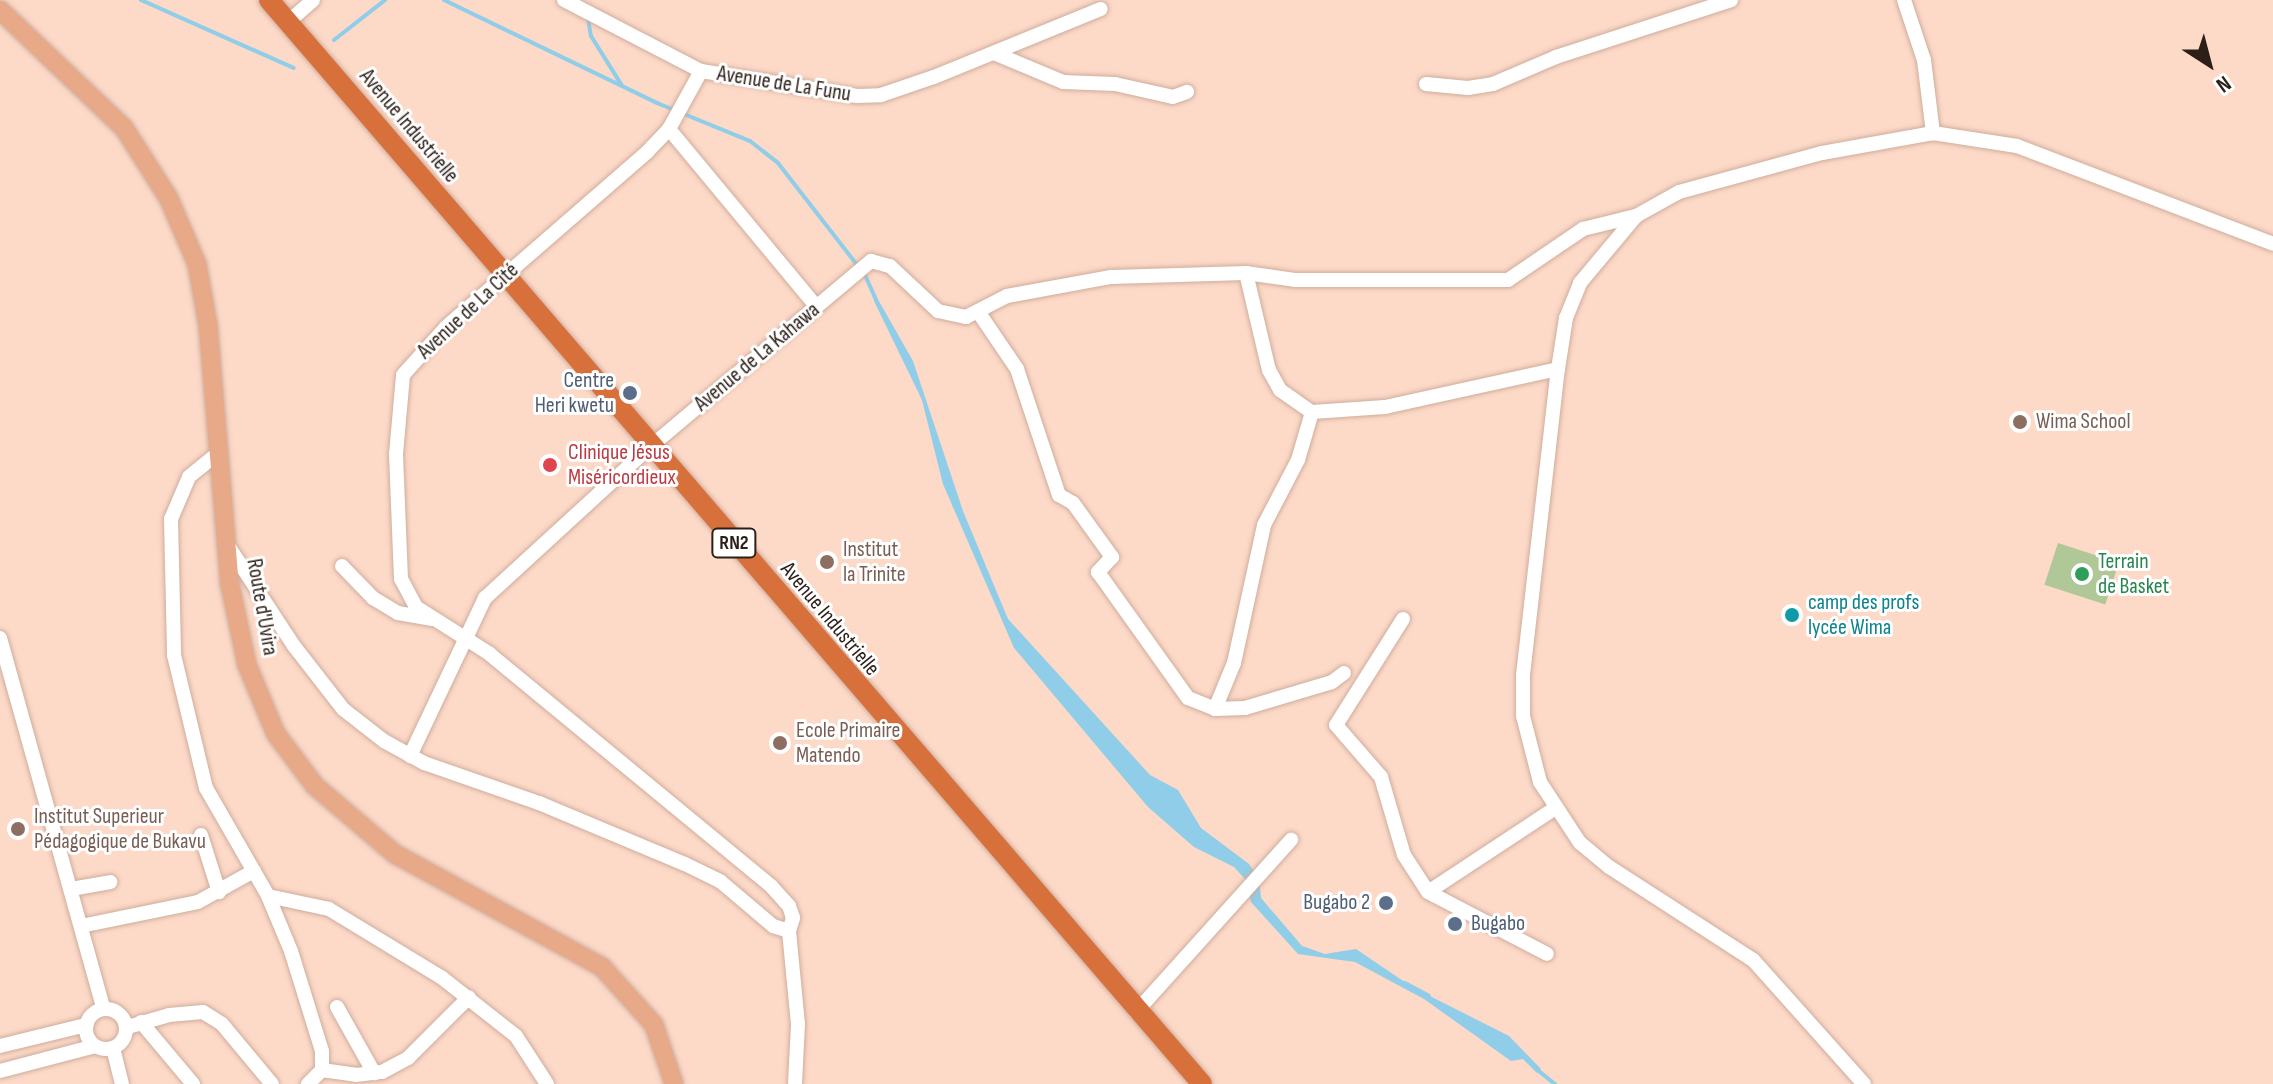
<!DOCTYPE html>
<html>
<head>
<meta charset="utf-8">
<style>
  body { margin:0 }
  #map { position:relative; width:2273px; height:1084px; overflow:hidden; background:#fdd9c8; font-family:"Sofia Sans Condensed",sans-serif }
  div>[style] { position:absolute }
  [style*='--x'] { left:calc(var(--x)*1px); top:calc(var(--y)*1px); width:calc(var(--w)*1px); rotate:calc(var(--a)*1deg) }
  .green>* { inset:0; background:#b0c798; transform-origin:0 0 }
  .water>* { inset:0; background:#8fcde8 }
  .stream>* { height:4px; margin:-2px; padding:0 2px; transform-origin:2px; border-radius:2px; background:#8fcde8 }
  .roads { filter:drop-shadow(0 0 2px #cfad9c) drop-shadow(0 0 2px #cfad9c) }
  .minor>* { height:14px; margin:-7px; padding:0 7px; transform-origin:7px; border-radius:7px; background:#fff }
  .minor>.ring { margin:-7px; padding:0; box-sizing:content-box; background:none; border:14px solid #fff; border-radius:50% }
  .major>* { height:18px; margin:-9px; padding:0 9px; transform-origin:9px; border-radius:9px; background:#e8a989 }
  .highway>* { height:20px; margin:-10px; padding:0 10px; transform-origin:10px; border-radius:10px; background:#d8703b }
  .dots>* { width:22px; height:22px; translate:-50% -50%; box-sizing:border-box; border:4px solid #fff; border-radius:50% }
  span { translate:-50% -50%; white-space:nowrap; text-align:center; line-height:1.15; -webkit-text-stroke:6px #fff; paint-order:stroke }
  .shield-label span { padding:2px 6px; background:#fff; border:2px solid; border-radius:6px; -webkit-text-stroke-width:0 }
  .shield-label { font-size:20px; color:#2c1f18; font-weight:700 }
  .street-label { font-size:22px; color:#2c1f18 }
  .service-label { font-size:22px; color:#4e5e75 }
  .right { translate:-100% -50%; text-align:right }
  .left { translate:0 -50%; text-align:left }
  .education-label { font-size:22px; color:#785e54 }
  .health-label { font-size:22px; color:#be3a42 }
  .leisure-label { font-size:22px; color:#27864d }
  .culture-label { font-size:22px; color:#0d838f }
  .north { position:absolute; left:2169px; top:24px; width:80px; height:80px; -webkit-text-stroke:6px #fff; paint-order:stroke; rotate:144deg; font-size:22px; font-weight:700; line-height:32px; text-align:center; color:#2c1f18 }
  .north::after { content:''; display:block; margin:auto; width:28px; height:36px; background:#2c1f18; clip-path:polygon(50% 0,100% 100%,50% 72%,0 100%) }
</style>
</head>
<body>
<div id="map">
  <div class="green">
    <div style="left:2058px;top:543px;width:64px;height:44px;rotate:18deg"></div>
  </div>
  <div class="water">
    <div style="clip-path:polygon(876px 296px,913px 361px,963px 511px,1008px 619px,1150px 775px,1178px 790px,1201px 828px,1249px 864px,1259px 879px,1261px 898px,1302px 946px,1325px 954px,1356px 949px,1412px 987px,1509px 1036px,1541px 1069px,1537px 1073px,1523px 1059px,1511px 1061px,1424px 999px,1355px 962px,1298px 954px,1251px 902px,1245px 879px,1234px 867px,1194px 847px,1148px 807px,1014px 648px,943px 484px,922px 400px,874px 301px)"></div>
  </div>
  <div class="stream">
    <div style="--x:141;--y:0;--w:167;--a:24"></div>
    <div style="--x:444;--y:0;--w:237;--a:25.8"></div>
    <div style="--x:657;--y:103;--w:100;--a:22.2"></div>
    <div style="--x:750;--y:141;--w:36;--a:38"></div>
    <div style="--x:778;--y:163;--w:142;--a:52.2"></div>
    <div style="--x:865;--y:275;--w:27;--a:66"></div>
    <div style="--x:588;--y:18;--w:18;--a:81"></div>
    <div style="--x:591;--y:36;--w:57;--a:58"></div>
    <div style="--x:334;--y:40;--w:65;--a:-38.1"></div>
    <div style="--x:1405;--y:983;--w:27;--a:28"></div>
    <div style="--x:1535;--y:1068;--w:26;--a:39"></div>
  </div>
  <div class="roads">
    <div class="minor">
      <div style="--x:564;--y:0;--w:154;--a:27.4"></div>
      <div style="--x:701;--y:71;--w:158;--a:9.1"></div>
      <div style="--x:857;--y:96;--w:24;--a:-2"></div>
      <div style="--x:881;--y:95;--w:56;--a:-18.8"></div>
      <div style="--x:934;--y:77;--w:180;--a:-22.2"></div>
      <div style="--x:1904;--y:0;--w:63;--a:71.6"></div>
      <div style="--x:1924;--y:60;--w:74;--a:83"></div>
      <div style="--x:288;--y:22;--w:33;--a:-41"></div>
      <div style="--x:994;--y:53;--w:75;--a:22.8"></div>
      <div style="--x:1063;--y:82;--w:52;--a:2.2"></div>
      <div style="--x:1115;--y:84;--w:59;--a:12.6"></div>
      <div style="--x:1173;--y:97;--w:15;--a:-20"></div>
      <div style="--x:1426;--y:84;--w:42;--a:5.4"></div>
      <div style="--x:1468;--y:88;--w:25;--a:-9"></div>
      <div style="--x:1493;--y:84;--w:69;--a:-23.2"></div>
      <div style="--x:1556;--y:57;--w:184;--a:-18"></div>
      <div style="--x:669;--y:129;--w:231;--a:50.3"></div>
      <div style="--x:1246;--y:273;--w:100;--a:76.7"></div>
      <div style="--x:1269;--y:370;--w:23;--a:61"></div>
      <div style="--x:1280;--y:390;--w:39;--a:35"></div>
      <div style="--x:1312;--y:412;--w:73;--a:-3.9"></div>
      <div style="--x:1385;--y:407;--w:177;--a:-12.4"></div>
      <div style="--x:979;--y:313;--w:68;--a:55.8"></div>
      <div style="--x:1017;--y:369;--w:133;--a:71.6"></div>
      <div style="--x:1059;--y:495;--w:16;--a:30"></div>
      <div style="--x:1073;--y:503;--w:67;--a:54.2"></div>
      <div style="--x:1112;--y:557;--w:21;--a:133"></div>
      <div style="--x:1098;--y:572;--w:155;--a:54.5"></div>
      <div style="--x:1188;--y:698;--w:29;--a:22"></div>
      <div style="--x:1215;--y:709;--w:30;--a:-2"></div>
      <div style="--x:1245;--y:708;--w:91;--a:-16.6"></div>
      <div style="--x:1332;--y:682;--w:15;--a:-37"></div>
      <div style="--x:217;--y:454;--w:36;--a:141"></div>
      <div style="--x:189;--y:477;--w:46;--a:113.2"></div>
      <div style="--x:171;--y:519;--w:136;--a:88.7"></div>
      <div style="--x:174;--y:655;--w:137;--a:76.5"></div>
      <div style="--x:206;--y:788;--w:125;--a:60.1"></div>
      <div style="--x:268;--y:896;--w:60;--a:67.3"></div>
      <div style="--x:291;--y:951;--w:105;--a:72.8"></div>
      <div style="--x:322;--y:1051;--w:19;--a:90"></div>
      <div style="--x:322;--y:1070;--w:20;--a:135"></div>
      <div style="--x:227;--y:544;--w:122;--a:56.7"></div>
      <div style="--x:294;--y:646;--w:80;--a:52.1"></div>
      <div style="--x:343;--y:709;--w:52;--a:38"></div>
      <div style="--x:384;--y:741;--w:46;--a:28.8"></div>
      <div style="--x:424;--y:763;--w:122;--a:19.2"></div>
      <div style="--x:539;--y:803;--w:158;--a:22.7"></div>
      <div style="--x:685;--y:864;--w:39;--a:26"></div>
      <div style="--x:720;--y:881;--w:70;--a:40.3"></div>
      <div style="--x:773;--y:926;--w:17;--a:17"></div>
      <div style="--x:789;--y:931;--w:14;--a:-73"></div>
      <div style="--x:793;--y:918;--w:13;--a:-108"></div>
      <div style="--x:789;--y:906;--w:27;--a:-132"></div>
      <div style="--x:771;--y:886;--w:364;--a:-140.5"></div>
      <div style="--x:490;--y:654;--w:88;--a:-147.6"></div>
      <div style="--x:416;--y:607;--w:32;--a:-118"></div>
      <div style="--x:401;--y:579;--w:125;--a:-92.3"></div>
      <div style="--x:396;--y:454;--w:79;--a:-84.9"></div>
      <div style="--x:403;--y:375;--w:64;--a:-48.1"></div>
      <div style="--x:446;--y:327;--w:267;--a:-41"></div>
      <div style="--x:647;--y:152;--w:32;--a:-46"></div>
      <div style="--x:669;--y:129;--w:66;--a:-61.1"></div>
      <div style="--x:342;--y:566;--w:45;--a:45.9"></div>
      <div style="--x:373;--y:598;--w:29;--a:31"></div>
      <div style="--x:398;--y:613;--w:35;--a:10"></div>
      <div style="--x:1403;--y:619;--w:125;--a:122.3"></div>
      <div style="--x:1336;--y:725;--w:69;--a:49.1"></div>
      <div style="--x:1381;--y:777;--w:81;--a:73.6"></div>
      <div style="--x:1404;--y:855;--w:44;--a:57"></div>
      <div style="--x:1428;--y:892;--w:134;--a:27.5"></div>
      <div style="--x:0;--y:638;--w:384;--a:74.4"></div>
      <div style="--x:1215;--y:709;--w:50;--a:-67.6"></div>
      <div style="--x:1234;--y:663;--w:141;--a:-77.7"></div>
      <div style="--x:1264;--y:525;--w:73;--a:-62.4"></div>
      <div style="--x:1298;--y:460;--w:50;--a:-73.7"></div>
      <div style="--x:410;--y:756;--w:175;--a:-64.6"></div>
      <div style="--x:485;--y:598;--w:224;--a:-42.5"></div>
      <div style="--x:650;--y:447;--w:289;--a:-40.1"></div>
      <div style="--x:871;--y:261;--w:20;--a:15"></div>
      <div style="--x:890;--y:266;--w:66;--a:43.2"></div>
      <div style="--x:938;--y:311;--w:29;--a:12"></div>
      <div style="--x:966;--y:317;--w:46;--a:-27.1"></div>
      <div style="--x:1007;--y:296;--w:106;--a:-10.4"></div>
      <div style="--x:1111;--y:277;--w:135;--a:-1.7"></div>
      <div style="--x:1246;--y:273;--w:49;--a:8.1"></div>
      <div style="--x:1295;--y:280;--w:213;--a:0"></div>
      <div style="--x:1508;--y:280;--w:91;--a:-34.2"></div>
      <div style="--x:1583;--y:229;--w:55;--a:-13.8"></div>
      <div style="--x:201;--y:835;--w:60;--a:72.5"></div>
      <div style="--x:71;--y:889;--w:40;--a:-10"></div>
      <div style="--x:1428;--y:892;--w:151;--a:-33.4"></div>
      <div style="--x:268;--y:896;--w:62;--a:12"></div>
      <div style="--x:329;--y:909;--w:131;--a:31.3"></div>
      <div style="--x:441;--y:977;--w:95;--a:38.2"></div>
      <div style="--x:516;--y:1036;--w:57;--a:57.1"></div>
      <div style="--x:81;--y:926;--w:119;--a:-11.6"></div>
      <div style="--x:198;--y:902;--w:64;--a:-29"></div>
      <div style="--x:789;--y:931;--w:93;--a:84.5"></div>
      <div style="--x:798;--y:1024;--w:59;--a:92.9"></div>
      <div style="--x:337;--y:1007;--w:76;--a:60.7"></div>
      <div class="ring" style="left:86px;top:1009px;width:26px;height:26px"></div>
      <div style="--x:1136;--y:1012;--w:232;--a:-48"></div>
      <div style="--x:141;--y:1022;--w:81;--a:50"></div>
      <div style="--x:128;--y:1027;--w:43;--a:-16.3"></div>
      <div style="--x:169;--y:1015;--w:34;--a:-5"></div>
      <div style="--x:203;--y:1012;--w:22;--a:32"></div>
      <div style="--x:222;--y:1024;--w:78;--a:50.2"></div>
      <div style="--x:0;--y:1046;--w:89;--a:-13.7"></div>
      <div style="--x:113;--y:1048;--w:37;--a:76"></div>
      <div style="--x:322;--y:1070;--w:34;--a:8"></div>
      <div style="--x:356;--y:1075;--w:26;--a:-7"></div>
      <div style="--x:382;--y:1072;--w:30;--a:-28"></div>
      <div style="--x:408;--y:1058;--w:86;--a:-45"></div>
      <div style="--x:0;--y:1071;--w:98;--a:-14.7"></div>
      <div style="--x:1864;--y:1084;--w:166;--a:-131.8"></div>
      <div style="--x:1753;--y:960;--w:171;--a:-147.1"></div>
      <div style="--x:1609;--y:867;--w:38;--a:-140"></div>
      <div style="--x:1580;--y:843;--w:73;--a:-123.3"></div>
      <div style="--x:1540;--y:782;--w:68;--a:-104.4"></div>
      <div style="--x:1523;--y:716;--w:41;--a:-90"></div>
      <div style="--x:1523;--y:675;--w:308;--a:-83.5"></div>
      <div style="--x:1558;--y:369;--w:52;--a:-81.1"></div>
      <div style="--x:1566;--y:318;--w:38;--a:-68"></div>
      <div style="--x:1580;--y:283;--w:87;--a:-50.1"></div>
      <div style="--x:1636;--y:216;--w:49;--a:-29.2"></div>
      <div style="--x:1679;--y:192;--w:148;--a:-15.3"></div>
      <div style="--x:1822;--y:153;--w:113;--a:-10.2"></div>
      <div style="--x:1933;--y:133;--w:85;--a:8.8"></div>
      <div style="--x:2017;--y:146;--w:274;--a:20.9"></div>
    </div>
    <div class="major">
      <div style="--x:0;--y:10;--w:171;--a:43.6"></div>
      <div style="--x:124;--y:128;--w:84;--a:57.6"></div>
      <div style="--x:169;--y:199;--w:71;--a:66.7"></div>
      <div style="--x:197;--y:264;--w:62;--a:79.8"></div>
      <div style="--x:208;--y:325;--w:261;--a:85.2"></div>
      <div style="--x:230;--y:585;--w:82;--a:78"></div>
      <div style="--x:247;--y:665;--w:75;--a:67.2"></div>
      <div style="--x:276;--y:734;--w:65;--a:53.1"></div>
      <div style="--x:315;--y:786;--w:105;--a:40.4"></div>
      <div style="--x:395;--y:854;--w:236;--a:28.6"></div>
      <div style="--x:602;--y:967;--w:78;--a:48.1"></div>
      <div style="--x:654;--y:1025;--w:62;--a:71.3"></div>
    </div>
    <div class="highway">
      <div style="--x:269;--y:0;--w:1430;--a:49.28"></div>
    </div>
  </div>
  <div class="dots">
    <div style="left:630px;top:393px;background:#5c6f8a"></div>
    <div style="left:2020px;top:422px;background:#8d6e63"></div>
    <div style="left:550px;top:465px;background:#e0444e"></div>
    <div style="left:827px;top:562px;background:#8d6e63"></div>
    <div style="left:2082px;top:574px;background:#2e9e5b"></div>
    <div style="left:1792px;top:615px;background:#0f9aa8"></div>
    <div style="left:780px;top:743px;background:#8d6e63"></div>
    <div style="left:18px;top:829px;background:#8d6e63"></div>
    <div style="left:1386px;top:903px;background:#5c6f8a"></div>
    <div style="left:1455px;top:924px;background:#5c6f8a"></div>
  </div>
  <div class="shield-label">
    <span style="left:734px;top:543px">RN2</span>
  </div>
  <div class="street-label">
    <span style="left:784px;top:84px;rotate:9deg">Avenue de La Funu</span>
    <span style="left:409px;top:126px;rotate:50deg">Avenue Industrielle</span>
    <span style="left:468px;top:311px;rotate:-43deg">Avenue de La Cité</span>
    <span style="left:757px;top:357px;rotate:-40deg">Avenue de La Kahawa</span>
    <span style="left:262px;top:607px;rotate:80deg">Route d'Uvira</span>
    <span style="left:830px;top:619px;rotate:50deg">Avenue Industrielle</span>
  </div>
  <div class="service-label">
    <span class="right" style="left:614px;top:393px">Centre<br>Heri kwetu</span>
    <span class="right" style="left:1370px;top:903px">Bugabo 2</span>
    <span class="left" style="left:1471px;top:924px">Bugabo</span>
  </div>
  <div class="education-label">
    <span class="left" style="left:2036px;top:422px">Wima School</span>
    <span class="left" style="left:843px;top:562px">Institut<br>la Trinite</span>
    <span class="left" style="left:796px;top:743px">Ecole Primaire<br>Matendo</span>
    <span class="left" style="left:34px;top:829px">Institut Superieur<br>Pédagogique de Bukavu</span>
  </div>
  <div class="health-label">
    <span class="left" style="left:568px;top:465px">Clinique Jésus<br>Miséricordieux</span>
  </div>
  <div class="leisure-label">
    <span class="left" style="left:2098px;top:574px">Terrain<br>de Basket</span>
  </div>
  <div class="culture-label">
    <span class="left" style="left:1808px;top:615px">camp des profs<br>lycée Wima</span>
  </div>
  <div class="north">N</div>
</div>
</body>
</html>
